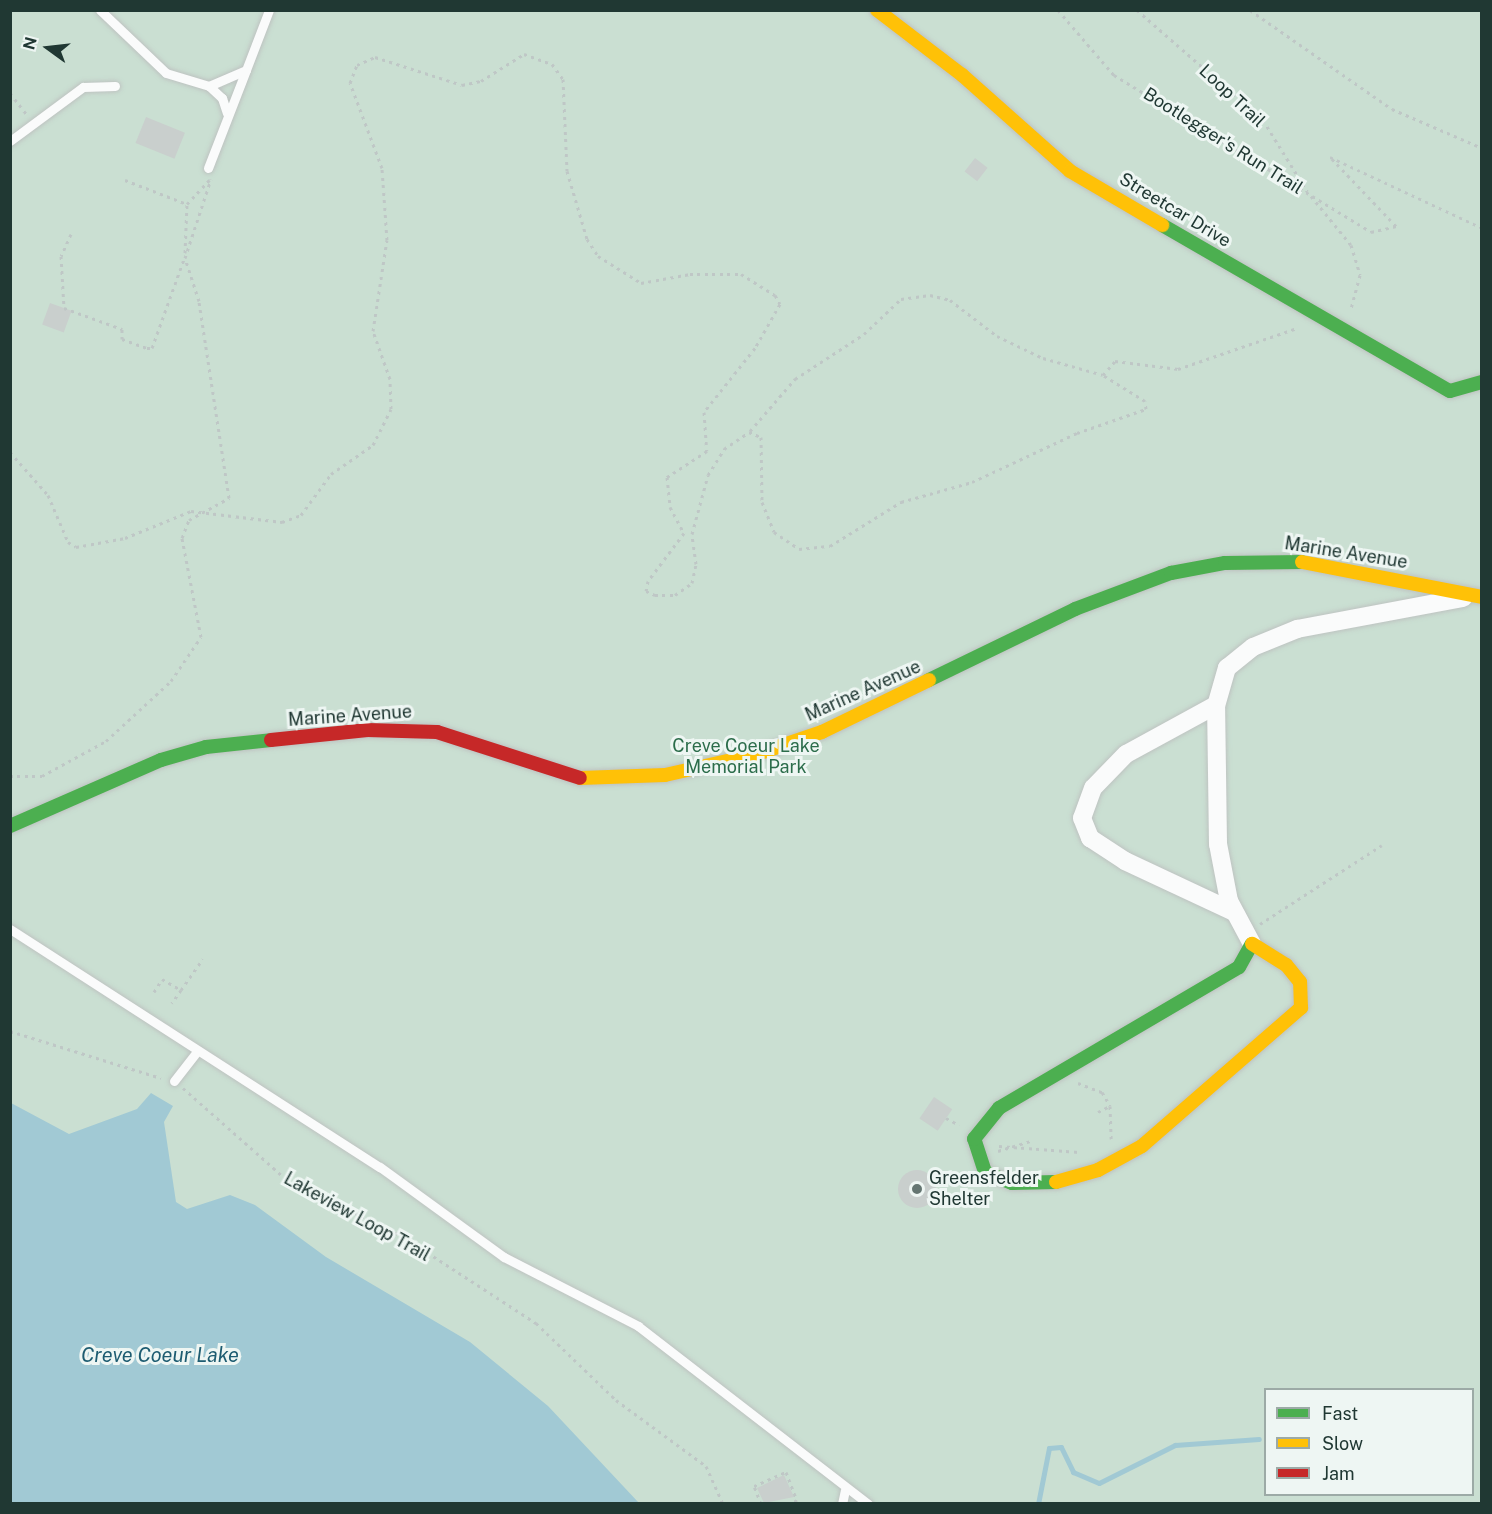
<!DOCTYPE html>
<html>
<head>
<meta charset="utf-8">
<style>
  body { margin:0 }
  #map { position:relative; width:1492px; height:1514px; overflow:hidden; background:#e1e6e4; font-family:"Public Sans",sans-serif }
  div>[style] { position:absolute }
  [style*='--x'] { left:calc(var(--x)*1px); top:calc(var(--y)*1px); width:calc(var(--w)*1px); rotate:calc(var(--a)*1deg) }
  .green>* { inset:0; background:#cadfd2 }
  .water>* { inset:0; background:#a1c9d4 }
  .stream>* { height:5px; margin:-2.5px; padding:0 2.5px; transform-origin:2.5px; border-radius:2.5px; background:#a1c9d4 }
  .building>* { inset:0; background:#c9cfcd; transform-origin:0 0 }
  .round { border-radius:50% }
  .path>* { height:3px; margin-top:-1.5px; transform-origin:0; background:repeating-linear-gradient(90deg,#bfc7c6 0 3px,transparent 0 7.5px) }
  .roads { filter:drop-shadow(0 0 2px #bec3c1) drop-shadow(0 0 2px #bec3c1) }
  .lane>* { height:9px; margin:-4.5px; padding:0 4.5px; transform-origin:4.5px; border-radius:4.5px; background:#fafbfb }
  .street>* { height:18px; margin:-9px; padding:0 9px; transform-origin:9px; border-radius:9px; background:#fafbfb }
  .fast>* { height:14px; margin:-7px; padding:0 7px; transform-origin:7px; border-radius:7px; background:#4caf50 }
  .slow>* { height:14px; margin:-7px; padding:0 7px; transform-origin:7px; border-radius:7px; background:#ffc107 }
  .jam>* { height:14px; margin:-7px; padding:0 7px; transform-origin:7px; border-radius:7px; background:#c62828 }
  .dots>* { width:16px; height:16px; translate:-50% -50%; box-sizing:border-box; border:3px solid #eef6f3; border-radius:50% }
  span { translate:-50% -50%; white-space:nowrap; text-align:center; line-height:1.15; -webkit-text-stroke:6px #eef6f3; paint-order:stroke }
  .street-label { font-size:18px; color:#203833 }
  .park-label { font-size:18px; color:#2c6d4b }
  .poi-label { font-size:18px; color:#203833 }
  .left { translate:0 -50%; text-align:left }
  .water-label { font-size:20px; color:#1d5c71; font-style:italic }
  .frame { position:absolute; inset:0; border:12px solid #203833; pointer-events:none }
  .legend { position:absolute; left:1264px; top:1388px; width:210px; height:108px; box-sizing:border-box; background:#eef6f3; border:2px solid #9caaa6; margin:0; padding:8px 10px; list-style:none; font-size:18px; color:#203833 }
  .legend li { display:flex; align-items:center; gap:12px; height:30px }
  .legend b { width:30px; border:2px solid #9caaa6 }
  .north { position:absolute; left:18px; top:18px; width:60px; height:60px; -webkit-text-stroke:4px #eef6f3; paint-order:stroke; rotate:285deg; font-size:16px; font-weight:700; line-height:24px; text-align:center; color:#203833 }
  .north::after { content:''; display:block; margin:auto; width:21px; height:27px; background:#203833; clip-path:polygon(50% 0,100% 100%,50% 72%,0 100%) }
</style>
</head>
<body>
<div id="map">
  <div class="green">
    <div style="clip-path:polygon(evenodd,11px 11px,1481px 11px,1481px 1503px,11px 1503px,11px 11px,1266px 1390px,1472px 1390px,1472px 1494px,1266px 1494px,1266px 1390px)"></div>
  </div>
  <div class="water">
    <div style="clip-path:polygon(151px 1093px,173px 1106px,164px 1122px,176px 1202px,187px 1209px,230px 1195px,255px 1205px,326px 1257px,470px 1342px,548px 1406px,639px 1503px,11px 1503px,11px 1103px,69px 1134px,137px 1109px)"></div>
  </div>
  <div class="stream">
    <div style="--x:1038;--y:1504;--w:57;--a:-78.9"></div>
    <div style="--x:1049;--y:1448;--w:12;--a:-5"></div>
    <div style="--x:1061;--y:1447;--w:28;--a:64"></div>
    <div style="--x:1073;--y:1472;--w:28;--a:23"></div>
    <div style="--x:1099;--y:1483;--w:85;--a:-26.6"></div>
    <div style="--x:1175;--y:1445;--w:84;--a:-4.1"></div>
  </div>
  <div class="building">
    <div style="left:146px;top:117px;width:42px;height:28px;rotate:22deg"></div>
    <div style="left:975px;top:158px;width:16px;height:17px;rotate:38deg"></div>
    <div style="left:50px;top:303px;width:23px;height:23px;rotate:20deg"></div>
    <div style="left:934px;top:1097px;width:22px;height:26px;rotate:34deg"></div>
    <div class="round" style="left:898px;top:1170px;width:38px;height:38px"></div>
    <div style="clip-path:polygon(784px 1475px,794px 1497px,764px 1503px,757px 1488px)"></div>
  </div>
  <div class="path">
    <div style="--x:1058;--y:10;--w:86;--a:49.3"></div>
    <div style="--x:1114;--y:75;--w:301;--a:31.4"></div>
    <div style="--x:1371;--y:232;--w:26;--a:-13"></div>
    <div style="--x:1396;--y:226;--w:95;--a:-133.7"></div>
    <div style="--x:1330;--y:157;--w:168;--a:25"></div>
    <div style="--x:1137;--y:10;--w:167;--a:41.1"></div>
    <div style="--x:1263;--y:120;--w:84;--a:58.2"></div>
    <div style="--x:1250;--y:10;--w:173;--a:34.9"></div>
    <div style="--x:1392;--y:109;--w:98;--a:23.4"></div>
    <div style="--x:10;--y:93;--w:28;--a:52"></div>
    <div style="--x:125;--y:180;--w:66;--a:21.2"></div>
    <div style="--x:187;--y:204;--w:33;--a:-47"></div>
    <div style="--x:1311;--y:196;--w:63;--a:50.8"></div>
    <div style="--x:1351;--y:245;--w:31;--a:73"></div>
    <div style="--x:1360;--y:275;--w:35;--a:105"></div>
    <div style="--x:71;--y:234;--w:24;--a:114"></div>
    <div style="--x:61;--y:256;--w:52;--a:86.7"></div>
    <div style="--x:64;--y:308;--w:62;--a:19.9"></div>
    <div style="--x:122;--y:329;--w:10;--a:90"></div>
    <div style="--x:122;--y:339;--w:27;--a:20"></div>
    <div style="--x:147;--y:348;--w:5;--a:0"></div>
    <div style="--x:152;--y:348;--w:95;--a:-70.2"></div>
    <div style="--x:185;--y:253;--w:49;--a:-87.7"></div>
    <div style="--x:1103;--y:375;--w:18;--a:-49"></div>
    <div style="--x:1115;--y:361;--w:64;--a:7.2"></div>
    <div style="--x:1178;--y:369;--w:126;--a:-19"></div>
    <div style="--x:750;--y:431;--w:69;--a:-49.1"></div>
    <div style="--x:795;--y:379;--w:82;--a:-33.1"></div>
    <div style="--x:864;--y:334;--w:51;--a:-43.4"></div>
    <div style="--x:901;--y:299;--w:29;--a:-8"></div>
    <div style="--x:930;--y:295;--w:21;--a:14"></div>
    <div style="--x:950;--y:300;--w:59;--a:37.5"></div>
    <div style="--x:997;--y:336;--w:51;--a:25.6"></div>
    <div style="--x:1043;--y:358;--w:62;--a:15.8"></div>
    <div style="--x:10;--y:452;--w:57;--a:48.5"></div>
    <div style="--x:48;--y:495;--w:51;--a:66.9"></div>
    <div style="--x:68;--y:542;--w:9;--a:32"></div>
    <div style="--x:76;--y:547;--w:50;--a:-10.4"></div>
    <div style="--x:125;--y:538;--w:71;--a:-22.2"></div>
    <div style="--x:191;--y:511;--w:92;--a:6.9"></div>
    <div style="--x:282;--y:522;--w:20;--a:-20"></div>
    <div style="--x:301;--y:515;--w:51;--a:-53.8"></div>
    <div style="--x:331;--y:474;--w:51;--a:-34.6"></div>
    <div style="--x:373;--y:445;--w:40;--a:-63.4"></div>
    <div style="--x:391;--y:409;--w:30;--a:-92"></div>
    <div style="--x:390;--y:379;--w:51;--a:-109.5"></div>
    <div style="--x:373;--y:331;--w:92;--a:-81.3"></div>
    <div style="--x:387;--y:240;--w:72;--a:-94"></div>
    <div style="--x:382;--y:168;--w:91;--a:-110.6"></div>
    <div style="--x:350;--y:83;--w:19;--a:-69"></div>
    <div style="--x:357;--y:65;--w:20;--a:-24"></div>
    <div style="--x:375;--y:57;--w:91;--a:17.8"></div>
    <div style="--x:462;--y:85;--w:19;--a:-12"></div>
    <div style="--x:481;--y:81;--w:51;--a:-32.1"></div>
    <div style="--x:524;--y:54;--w:30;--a:20"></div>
    <div style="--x:552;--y:64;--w:19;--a:54"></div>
    <div style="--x:563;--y:79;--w:92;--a:87.5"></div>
    <div style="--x:567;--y:171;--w:71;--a:73.6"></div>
    <div style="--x:587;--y:239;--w:20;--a:57"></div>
    <div style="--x:598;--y:256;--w:51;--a:32.1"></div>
    <div style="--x:641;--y:283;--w:50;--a:-10.4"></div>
    <div style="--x:690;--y:274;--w:51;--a:0"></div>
    <div style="--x:741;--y:274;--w:40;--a:32"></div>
    <div style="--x:775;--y:295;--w:10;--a:61"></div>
    <div style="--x:780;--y:304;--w:51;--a:119.6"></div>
    <div style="--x:755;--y:348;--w:82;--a:128.6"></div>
    <div style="--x:704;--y:412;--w:39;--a:86"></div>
    <div style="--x:707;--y:451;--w:48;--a:147"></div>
    <div style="--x:667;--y:477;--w:30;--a:84"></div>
    <div style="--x:670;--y:507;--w:30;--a:62"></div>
    <div style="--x:684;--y:533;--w:60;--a:126.9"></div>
    <div style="--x:648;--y:581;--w:10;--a:101"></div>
    <div style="--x:646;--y:591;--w:10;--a:24"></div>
    <div style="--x:655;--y:595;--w:20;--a:0"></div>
    <div style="--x:675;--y:595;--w:21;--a:-35"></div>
    <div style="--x:692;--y:583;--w:19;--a:-78"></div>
    <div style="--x:696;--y:564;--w:30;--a:-98"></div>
    <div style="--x:692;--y:534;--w:61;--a:-74.8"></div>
    <div style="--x:708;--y:475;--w:31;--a:-58"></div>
    <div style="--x:724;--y:449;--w:30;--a:-34"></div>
    <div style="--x:749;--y:432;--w:13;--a:23"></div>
    <div style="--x:761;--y:437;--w:65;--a:89.1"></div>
    <div style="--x:762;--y:502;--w:32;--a:68"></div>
    <div style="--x:774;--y:532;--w:30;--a:34"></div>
    <div style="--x:799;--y:549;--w:31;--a:-6"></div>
    <div style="--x:830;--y:546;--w:84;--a:-31.8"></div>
    <div style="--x:901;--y:502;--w:74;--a:-15.7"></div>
    <div style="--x:972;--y:482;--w:116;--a:-25"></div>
    <div style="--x:1077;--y:433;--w:73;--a:-19.2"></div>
    <div style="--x:1146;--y:409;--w:8;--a:-97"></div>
    <div style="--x:1145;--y:401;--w:49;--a:-148.2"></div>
    <div style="--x:10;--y:776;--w:32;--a:0"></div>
    <div style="--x:42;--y:776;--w:73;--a:-28.7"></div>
    <div style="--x:106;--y:741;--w:88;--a:-42.7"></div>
    <div style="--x:171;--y:681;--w:53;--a:-55.7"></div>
    <div style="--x:201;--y:637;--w:101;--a:-100.9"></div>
    <div style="--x:182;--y:538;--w:19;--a:-69"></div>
    <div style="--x:189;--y:520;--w:46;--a:-28.8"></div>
    <div style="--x:229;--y:498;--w:199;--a:-98.7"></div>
    <div style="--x:199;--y:301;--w:45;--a:-108"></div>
    <div style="--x:185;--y:258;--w:83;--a:-71.8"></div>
    <div style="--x:1260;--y:924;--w:145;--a:-32.9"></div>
    <div style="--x:181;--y:990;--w:38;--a:-55"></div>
    <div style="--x:154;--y:992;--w:15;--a:-58"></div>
    <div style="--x:162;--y:979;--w:22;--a:30"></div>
    <div style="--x:181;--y:990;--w:16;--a:125"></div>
    <div style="--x:10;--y:1031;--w:158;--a:17.3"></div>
    <div style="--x:1078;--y:1083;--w:26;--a:21"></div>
    <div style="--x:1102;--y:1092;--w:16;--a:60"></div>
    <div style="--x:1110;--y:1106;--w:33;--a:88"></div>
    <div style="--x:183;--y:1088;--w:139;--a:41.5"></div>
    <div style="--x:287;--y:1180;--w:128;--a:26"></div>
    <div style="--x:402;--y:1236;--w:160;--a:33"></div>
    <div style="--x:536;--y:1323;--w:111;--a:43.9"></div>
    <div style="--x:616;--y:1400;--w:112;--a:36.3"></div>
    <div style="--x:706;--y:1466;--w:42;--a:65.9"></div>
    <div style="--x:1098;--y:1112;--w:13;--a:-27"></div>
    <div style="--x:946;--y:1118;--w:15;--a:28"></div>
    <div style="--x:999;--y:1146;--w:80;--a:4.3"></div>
    <div style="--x:998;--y:1151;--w:37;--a:-17"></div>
    <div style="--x:761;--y:1504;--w:19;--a:-111"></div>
    <div style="--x:754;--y:1486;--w:35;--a:-24"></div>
    <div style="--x:786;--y:1472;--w:30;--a:69"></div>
    <div style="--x:797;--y:1500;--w:9;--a:153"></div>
  </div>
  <div class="roads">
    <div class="lane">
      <div style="--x:100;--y:10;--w:91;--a:43.7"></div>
      <div style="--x:166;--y:73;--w:45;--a:16.8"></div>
      <div style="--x:209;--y:86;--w:40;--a:-23.4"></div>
      <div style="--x:246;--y:70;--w:64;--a:-69"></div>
      <div style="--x:209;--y:86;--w:18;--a:43"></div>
      <div style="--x:222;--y:98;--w:16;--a:72"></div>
      <div style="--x:10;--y:141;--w:91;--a:-36.5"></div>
      <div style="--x:83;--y:87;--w:32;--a:-2"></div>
      <div style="--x:208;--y:168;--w:105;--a:-68.8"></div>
      <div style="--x:10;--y:929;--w:440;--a:32.8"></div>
      <div style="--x:380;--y:1167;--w:153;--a:36"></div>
      <div style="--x:504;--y:1257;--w:151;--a:27.2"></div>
      <div style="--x:638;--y:1326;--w:291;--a:37.7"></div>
      <div style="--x:174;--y:1081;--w:37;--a:-52"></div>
      <div style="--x:842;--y:1504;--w:14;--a:-78"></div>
    </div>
    <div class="street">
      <div style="--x:1216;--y:705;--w:102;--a:151.4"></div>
      <div style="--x:1126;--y:754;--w:47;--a:134.1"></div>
      <div style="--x:1093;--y:788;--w:32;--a:110"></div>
      <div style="--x:1082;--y:818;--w:22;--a:68"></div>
      <div style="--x:1090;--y:838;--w:42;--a:33.3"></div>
      <div style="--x:1125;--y:861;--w:120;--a:25.1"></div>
      <div style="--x:1252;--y:944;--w:49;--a:-118.1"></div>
      <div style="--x:1229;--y:901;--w:58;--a:-100.9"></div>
      <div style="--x:1218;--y:844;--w:138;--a:-90.8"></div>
      <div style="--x:1216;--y:706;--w:40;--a:-74"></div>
      <div style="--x:1227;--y:668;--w:33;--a:-39"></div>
      <div style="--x:1253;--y:647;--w:48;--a:-22.2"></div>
      <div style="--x:1297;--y:629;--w:169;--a:-10.6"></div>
    </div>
    <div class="fast">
      <div style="--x:1162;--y:225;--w:332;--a:30"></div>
      <div style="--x:1450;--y:391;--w:33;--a:-16"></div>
      <div style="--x:929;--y:680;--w:162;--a:-25.9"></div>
      <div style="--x:1075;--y:609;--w:103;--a:-20.6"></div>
      <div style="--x:1171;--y:573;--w:55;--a:-10.5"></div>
      <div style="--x:1225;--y:563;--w:77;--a:-0.7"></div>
      <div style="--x:10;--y:826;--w:165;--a:-23.6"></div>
      <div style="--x:161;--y:760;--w:47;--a:-16.1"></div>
      <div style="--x:206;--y:747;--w:65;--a:-6.1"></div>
      <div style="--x:1056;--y:1182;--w:44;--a:178.7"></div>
      <div style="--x:1012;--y:1183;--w:29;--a:-158"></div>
      <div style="--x:985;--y:1172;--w:35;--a:-108"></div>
      <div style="--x:974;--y:1139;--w:40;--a:-51"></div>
      <div style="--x:999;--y:1108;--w:278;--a:-30.4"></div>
      <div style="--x:1239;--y:967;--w:26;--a:-61"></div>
    </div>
    <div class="slow">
      <div style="--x:877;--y:10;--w:107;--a:37.4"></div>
      <div style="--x:962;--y:75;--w:144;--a:41.6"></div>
      <div style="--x:1070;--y:171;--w:107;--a:30.4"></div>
      <div style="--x:1302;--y:562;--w:183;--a:11"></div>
      <div style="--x:580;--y:778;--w:85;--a:-2"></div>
      <div style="--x:665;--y:775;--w:91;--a:-12.7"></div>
      <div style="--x:754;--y:755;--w:72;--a:-18.7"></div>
      <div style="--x:822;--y:732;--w:119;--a:-25.9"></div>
      <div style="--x:1056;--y:1182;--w:44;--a:-15.9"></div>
      <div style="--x:1098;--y:1170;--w:50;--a:-28.6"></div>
      <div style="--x:1142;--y:1146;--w:211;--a:-41"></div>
      <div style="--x:1301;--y:1008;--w:26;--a:-92"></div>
      <div style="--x:1300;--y:982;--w:22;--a:-129"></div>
      <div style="--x:1286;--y:965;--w:40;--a:-148"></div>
    </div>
    <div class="jam">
      <div style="--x:271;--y:740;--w:97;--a:-5.9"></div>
      <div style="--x:367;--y:730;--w:70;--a:1.6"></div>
      <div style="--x:437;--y:732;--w:150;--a:17.8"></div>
    </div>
  </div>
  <div class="dots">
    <div style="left:917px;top:1189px;background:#647571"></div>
  </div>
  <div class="street-label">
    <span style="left:1232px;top:96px;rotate:43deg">Loop Trail</span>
    <span style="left:1223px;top:141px;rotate:32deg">Bootlegger's Run Trail</span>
    <span style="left:1175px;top:210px;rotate:31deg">Streetcar Drive</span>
    <span style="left:1346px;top:553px;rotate:9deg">Marine Avenue</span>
    <span style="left:863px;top:691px;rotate:-24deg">Marine Avenue</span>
    <span style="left:350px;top:716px;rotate:-4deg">Marine Avenue</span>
    <span style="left:357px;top:1217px;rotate:29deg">Lakeview Loop Trail</span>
  </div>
  <div class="park-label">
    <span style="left:746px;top:757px">Creve Coeur Lake<br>Memorial Park</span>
  </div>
  <div class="poi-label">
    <span class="left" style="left:929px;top:1189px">Greensfelder<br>Shelter</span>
  </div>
  <div class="water-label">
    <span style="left:160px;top:1355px">Creve Coeur Lake</span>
  </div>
  <div class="frame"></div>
  <ul class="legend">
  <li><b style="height:8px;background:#4caf50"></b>Fast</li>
  <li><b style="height:8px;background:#ffc107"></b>Slow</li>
  <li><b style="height:8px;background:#c62828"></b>Jam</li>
  </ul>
  <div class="north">N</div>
</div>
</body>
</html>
